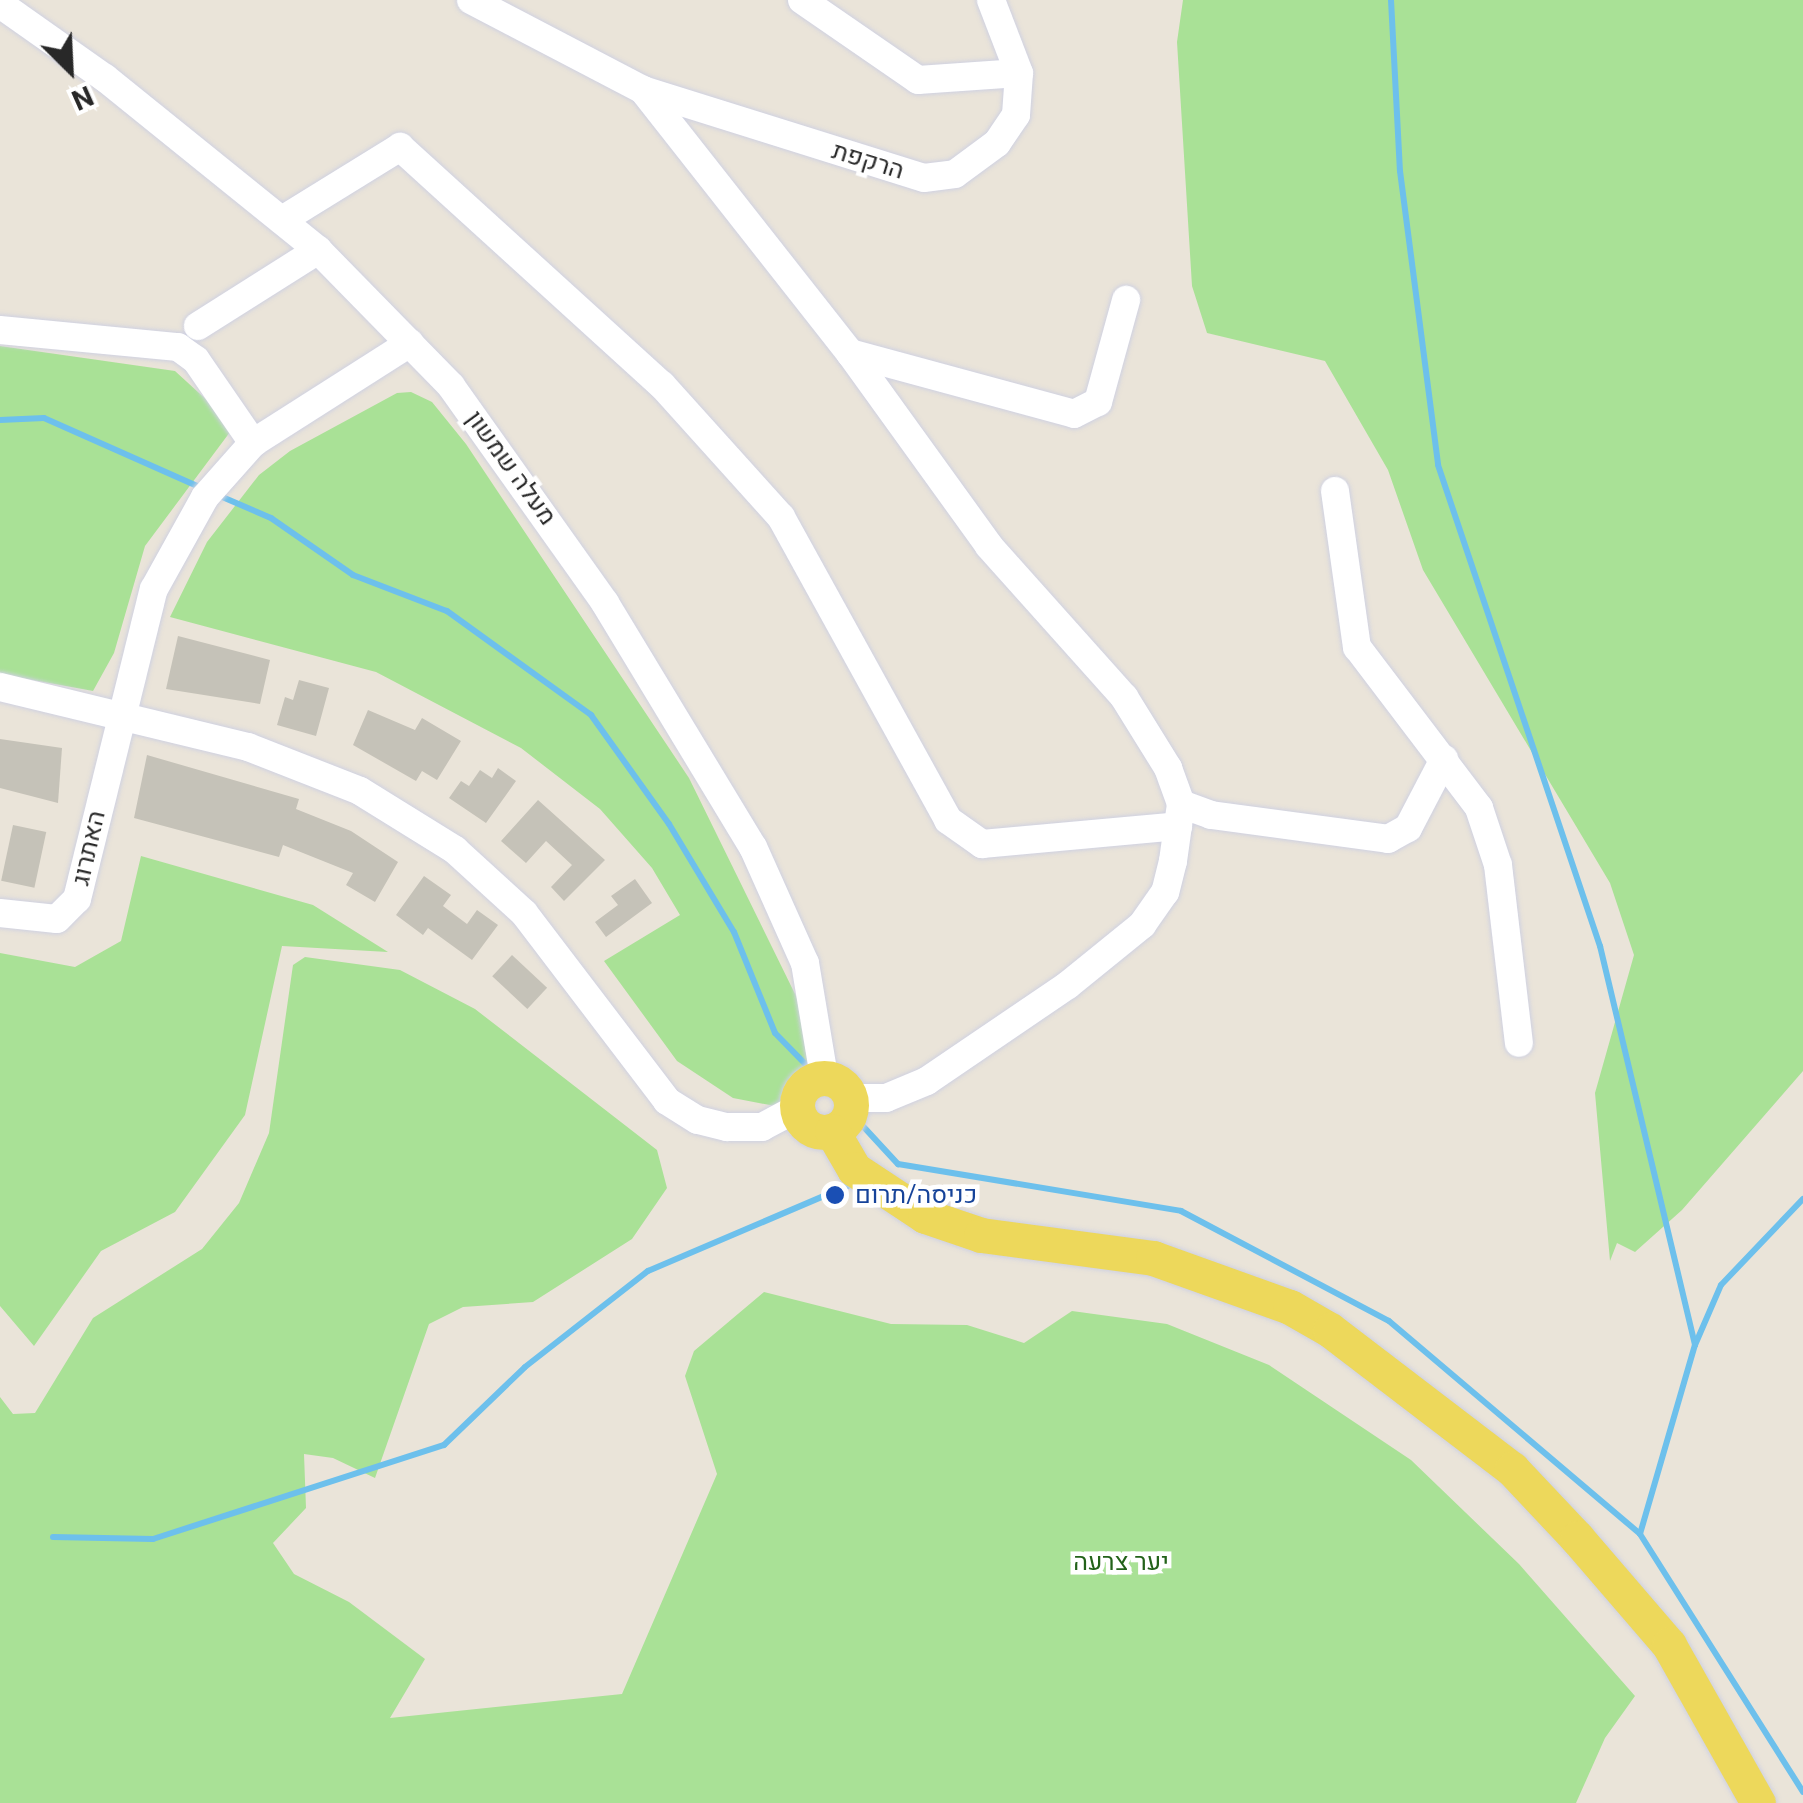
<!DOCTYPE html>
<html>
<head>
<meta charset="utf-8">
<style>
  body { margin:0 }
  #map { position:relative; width:1803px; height:1803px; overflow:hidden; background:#eae4d9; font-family:Roboto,Heebo,sans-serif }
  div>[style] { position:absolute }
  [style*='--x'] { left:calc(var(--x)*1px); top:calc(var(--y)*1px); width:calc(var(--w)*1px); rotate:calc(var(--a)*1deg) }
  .green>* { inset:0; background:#a9e196 }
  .stream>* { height:6px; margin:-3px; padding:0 3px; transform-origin:3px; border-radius:3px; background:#6dc0ec }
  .building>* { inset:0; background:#c5c2b8; transform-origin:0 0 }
  .roads { filter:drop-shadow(0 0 2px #cfd1e1) drop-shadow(0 0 2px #cfd1e1) }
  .minor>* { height:28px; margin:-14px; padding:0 14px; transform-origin:14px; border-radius:14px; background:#fff }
  .major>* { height:35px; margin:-17.5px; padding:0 17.5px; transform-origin:17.5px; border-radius:17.5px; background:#edd85b }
  .major>.ring { margin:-17.5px; padding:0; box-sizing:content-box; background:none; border:35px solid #edd85b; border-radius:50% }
  .dots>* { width:28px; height:28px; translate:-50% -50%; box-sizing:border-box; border:5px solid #fff; border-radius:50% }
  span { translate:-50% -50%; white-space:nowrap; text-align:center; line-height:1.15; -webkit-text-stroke:9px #fff; paint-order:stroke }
  .street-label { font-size:25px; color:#282828 }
  .transit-label { font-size:25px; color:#164399 }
  .left { translate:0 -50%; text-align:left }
  .park-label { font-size:25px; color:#23621a }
  .north { position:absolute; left:20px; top:20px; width:100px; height:100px; -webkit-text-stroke:8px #fff; paint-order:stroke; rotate:156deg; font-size:28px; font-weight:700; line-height:40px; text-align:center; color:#282828 }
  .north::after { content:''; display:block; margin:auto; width:35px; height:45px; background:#282828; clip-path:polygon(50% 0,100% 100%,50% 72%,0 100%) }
</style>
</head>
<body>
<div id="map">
  <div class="green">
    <div style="clip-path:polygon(1183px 0,1803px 0,1803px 1071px,1682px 1210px,1635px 1252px,1617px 1243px,1610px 1261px,1595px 1093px,1634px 955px,1610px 883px,1423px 570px,1388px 470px,1325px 361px,1207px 333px,1192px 286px,1177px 42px)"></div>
    <div style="clip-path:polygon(0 346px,175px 371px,222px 414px,230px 432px,145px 546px,114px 653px,93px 691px,0 674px)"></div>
    <div style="clip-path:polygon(411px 392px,432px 402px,466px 444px,689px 778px,797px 998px,814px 1058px,780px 1107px,733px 1098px,677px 1061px,604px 961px,680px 915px,652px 868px,600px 809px,521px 748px,376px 672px,170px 617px,207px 542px,259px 475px,290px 451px,397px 393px)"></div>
    <div style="clip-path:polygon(141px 856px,313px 905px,388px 952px,282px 946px,245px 1115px,175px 1212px,101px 1251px,34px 1346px,0 1306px,0 953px,75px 967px,121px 941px)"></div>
    <div style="clip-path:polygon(305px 957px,400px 970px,475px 1009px,657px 1150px,667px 1188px,632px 1239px,533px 1302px,463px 1307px,429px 1324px,375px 1478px,333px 1458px,304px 1454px,306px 1508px,273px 1543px,294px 1574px,349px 1602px,425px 1659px,390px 1718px,622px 1694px,717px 1474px,685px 1376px,694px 1351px,764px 1292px,891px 1324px,967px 1325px,1024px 1343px,1072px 1311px,1167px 1324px,1269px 1365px,1411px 1460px,1519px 1564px,1635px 1696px,1605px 1738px,1576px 1803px,0 1803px,0 1397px,13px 1414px,35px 1413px,93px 1318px,202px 1249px,239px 1203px,269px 1133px,293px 965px)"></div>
  </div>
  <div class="stream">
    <div style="--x:1391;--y:0;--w:171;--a:87"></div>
    <div style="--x:1400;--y:171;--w:296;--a:82.6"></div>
    <div style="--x:1438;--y:465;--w:508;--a:71.39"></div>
    <div style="--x:1600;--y:946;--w:410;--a:76.6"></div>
    <div style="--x:0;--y:420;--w:44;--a:-2.6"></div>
    <div style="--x:44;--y:418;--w:175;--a:23.9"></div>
    <div style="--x:220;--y:496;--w:56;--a:23.3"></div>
    <div style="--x:271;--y:518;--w:100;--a:34.8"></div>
    <div style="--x:353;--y:575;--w:101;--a:21"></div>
    <div style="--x:447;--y:611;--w:178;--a:35.8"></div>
    <div style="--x:591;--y:715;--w:134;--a:54.4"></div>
    <div style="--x:669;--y:824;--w:126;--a:59"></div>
    <div style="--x:734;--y:932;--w:109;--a:67.9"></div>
    <div style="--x:775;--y:1033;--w:54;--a:45.7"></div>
    <div style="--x:825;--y:1085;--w:108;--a:47.3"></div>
    <div style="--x:898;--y:1164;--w:287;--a:9.4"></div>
    <div style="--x:1181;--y:1211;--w:235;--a:27.9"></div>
    <div style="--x:1389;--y:1321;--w:329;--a:40.3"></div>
    <div style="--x:1640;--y:1534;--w:305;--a:57.7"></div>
    <div style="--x:1640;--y:1534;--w:197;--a:-73.8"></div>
    <div style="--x:1695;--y:1345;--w:65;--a:-66.6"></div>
    <div style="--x:1721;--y:1285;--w:119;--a:-46.4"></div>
    <div style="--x:53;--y:1537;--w:100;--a:1.1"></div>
    <div style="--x:153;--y:1539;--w:306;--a:-17.9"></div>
    <div style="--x:444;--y:1445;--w:112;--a:-43.9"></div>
    <div style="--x:525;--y:1367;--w:156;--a:-38"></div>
    <div style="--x:648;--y:1271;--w:224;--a:-23.1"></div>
  </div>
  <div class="building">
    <div style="clip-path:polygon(178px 636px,270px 660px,260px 704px,166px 689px)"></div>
    <div style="clip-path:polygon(299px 680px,329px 688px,316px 736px,277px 725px,285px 697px,293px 700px)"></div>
    <div style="clip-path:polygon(368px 710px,415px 730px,422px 718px,461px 741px,437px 780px,422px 771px,416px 781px,353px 745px)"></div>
    <div style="clip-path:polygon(0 739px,62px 748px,58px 803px,0 788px)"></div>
    <div style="clip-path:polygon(147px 755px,299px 799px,296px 809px,351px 831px,398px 862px,375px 902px,346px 885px,353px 873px,283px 845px,279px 857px,134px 818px)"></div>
    <div style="clip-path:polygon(498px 768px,516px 781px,486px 823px,449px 798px,461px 781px,469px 786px,480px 770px,492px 778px)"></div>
    <div style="clip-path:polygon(538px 800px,605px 860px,564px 901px,551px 887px,572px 865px,546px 841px,526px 863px,501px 841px)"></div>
    <div style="left:13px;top:825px;width:34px;height:57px;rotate:12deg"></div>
    <div style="clip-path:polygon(424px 876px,451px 895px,443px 906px,467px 924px,477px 910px,498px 925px,472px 960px,428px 928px,423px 935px,396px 915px)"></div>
    <div style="clip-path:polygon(635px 879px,652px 903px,606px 937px,595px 922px,618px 905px,611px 896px)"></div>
    <div style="left:512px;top:955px;width:48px;height:29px;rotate:43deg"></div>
  </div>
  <div class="roads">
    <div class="minor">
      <div style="--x:471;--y:0;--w:194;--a:27.6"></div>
      <div style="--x:643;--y:90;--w:335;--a:51.8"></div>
      <div style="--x:850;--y:353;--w:238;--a:54.2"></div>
      <div style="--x:989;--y:546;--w:203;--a:48.2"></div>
      <div style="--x:1124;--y:697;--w:84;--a:58.2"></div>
      <div style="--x:1168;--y:768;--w:38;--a:70"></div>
      <div style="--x:1181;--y:804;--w:58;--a:98"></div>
      <div style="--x:1173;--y:861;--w:32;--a:104"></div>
      <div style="--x:1165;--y:892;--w:40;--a:124.9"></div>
      <div style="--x:1142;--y:925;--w:95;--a:141"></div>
      <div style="--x:1068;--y:985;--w:171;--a:145.8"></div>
      <div style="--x:927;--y:1081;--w:44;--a:157.5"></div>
      <div style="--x:886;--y:1098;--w:36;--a:180"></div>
      <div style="--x:802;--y:0;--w:141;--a:34.6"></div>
      <div style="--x:918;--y:80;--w:101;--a:-4"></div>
      <div style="--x:0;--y:4;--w:128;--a:35.2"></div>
      <div style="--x:105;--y:78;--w:274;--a:38.9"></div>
      <div style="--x:318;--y:250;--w:190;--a:45.6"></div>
      <div style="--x:451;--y:386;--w:266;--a:54.6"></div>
      <div style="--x:605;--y:603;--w:285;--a:58.8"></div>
      <div style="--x:753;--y:847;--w:127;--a:65.9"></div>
      <div style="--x:805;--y:963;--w:116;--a:80.5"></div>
      <div style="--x:643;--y:90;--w:294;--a:17.4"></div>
      <div style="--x:924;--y:178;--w:31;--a:-7"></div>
      <div style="--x:955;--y:174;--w:52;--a:-36.4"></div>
      <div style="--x:997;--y:143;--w:34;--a:-56"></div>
      <div style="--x:1016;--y:115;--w:42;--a:-85.9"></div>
      <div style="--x:1019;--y:73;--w:78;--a:-111"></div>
      <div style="--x:282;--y:220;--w:139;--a:-31.7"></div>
      <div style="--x:400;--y:147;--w:354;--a:42.3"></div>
      <div style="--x:662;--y:385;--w:178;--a:48"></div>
      <div style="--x:781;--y:517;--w:346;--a:61.1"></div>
      <div style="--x:948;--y:820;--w:42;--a:35.2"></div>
      <div style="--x:982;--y:844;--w:197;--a:-5.2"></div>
      <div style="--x:198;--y:326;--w:142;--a:-32.3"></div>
      <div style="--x:0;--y:330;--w:179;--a:5.5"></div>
      <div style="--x:178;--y:347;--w:22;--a:36"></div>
      <div style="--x:196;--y:360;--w:101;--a:55.5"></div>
      <div style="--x:850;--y:353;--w:232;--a:15.2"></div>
      <div style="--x:1074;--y:414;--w:27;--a:-27"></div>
      <div style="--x:1098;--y:402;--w:106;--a:-74.6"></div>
      <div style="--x:1335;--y:491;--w:158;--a:82"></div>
      <div style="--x:1357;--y:647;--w:202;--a:52.8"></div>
      <div style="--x:1479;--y:808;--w:60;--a:71.6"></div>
      <div style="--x:1498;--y:865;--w:179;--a:83.3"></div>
      <div style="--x:0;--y:687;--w:255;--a:13.6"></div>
      <div style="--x:248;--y:747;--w:120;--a:21.4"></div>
      <div style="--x:360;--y:791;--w:112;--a:31.8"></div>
      <div style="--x:455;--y:850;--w:93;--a:42.4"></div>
      <div style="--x:524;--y:913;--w:236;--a:52.7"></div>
      <div style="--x:667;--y:1101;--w:36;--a:32"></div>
      <div style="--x:698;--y:1120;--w:30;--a:14"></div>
      <div style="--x:727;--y:1127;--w:35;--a:0"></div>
      <div style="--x:762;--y:1127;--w:38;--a:-28"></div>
      <div style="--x:1181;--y:804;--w:32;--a:20"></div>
      <div style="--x:1211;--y:815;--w:179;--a:7.7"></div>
      <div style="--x:1388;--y:839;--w:23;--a:-29"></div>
      <div style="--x:1408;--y:828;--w:78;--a:-62.4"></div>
      <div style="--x:0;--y:913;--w:57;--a:6"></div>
      <div style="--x:57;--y:919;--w:28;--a:-45"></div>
      <div style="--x:77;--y:899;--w:319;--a:-76.1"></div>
      <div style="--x:154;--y:589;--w:105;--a:-61"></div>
      <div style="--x:205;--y:497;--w:72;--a:-48.4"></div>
      <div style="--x:253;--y:443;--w:186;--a:-32.5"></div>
    </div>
    <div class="major">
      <div class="ring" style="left:797px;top:1078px;width:19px;height:19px"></div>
      <div style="--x:832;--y:1131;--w:44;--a:59.9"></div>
      <div style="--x:854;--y:1169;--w:85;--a:33.5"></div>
      <div style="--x:925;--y:1216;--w:59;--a:18.7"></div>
      <div style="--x:981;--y:1235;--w:174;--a:7.6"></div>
      <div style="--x:1153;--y:1258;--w:145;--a:19.7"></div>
      <div style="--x:1290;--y:1307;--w:46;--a:29.9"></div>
      <div style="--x:1330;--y:1330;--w:229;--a:37.4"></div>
      <div style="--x:1512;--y:1469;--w:95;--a:46.7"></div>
      <div style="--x:1577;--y:1538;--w:141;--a:49.3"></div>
      <div style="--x:1669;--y:1645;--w:181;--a:60.6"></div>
    </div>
  </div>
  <div class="dots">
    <div style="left:835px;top:1195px;background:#1a4fb4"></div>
  </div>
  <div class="street-label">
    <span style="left:868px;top:161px;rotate:17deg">הרקפת</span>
    <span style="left:511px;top:468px;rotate:54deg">מעלה שמשון</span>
    <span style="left:89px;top:848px;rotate:-77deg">האתרוג</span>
  </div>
  <div class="transit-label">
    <span class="left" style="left:855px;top:1195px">כניסה/תרום</span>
  </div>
  <div class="park-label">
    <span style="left:1121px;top:1562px">יער צרעה</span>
  </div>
  <div class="north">N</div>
</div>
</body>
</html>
